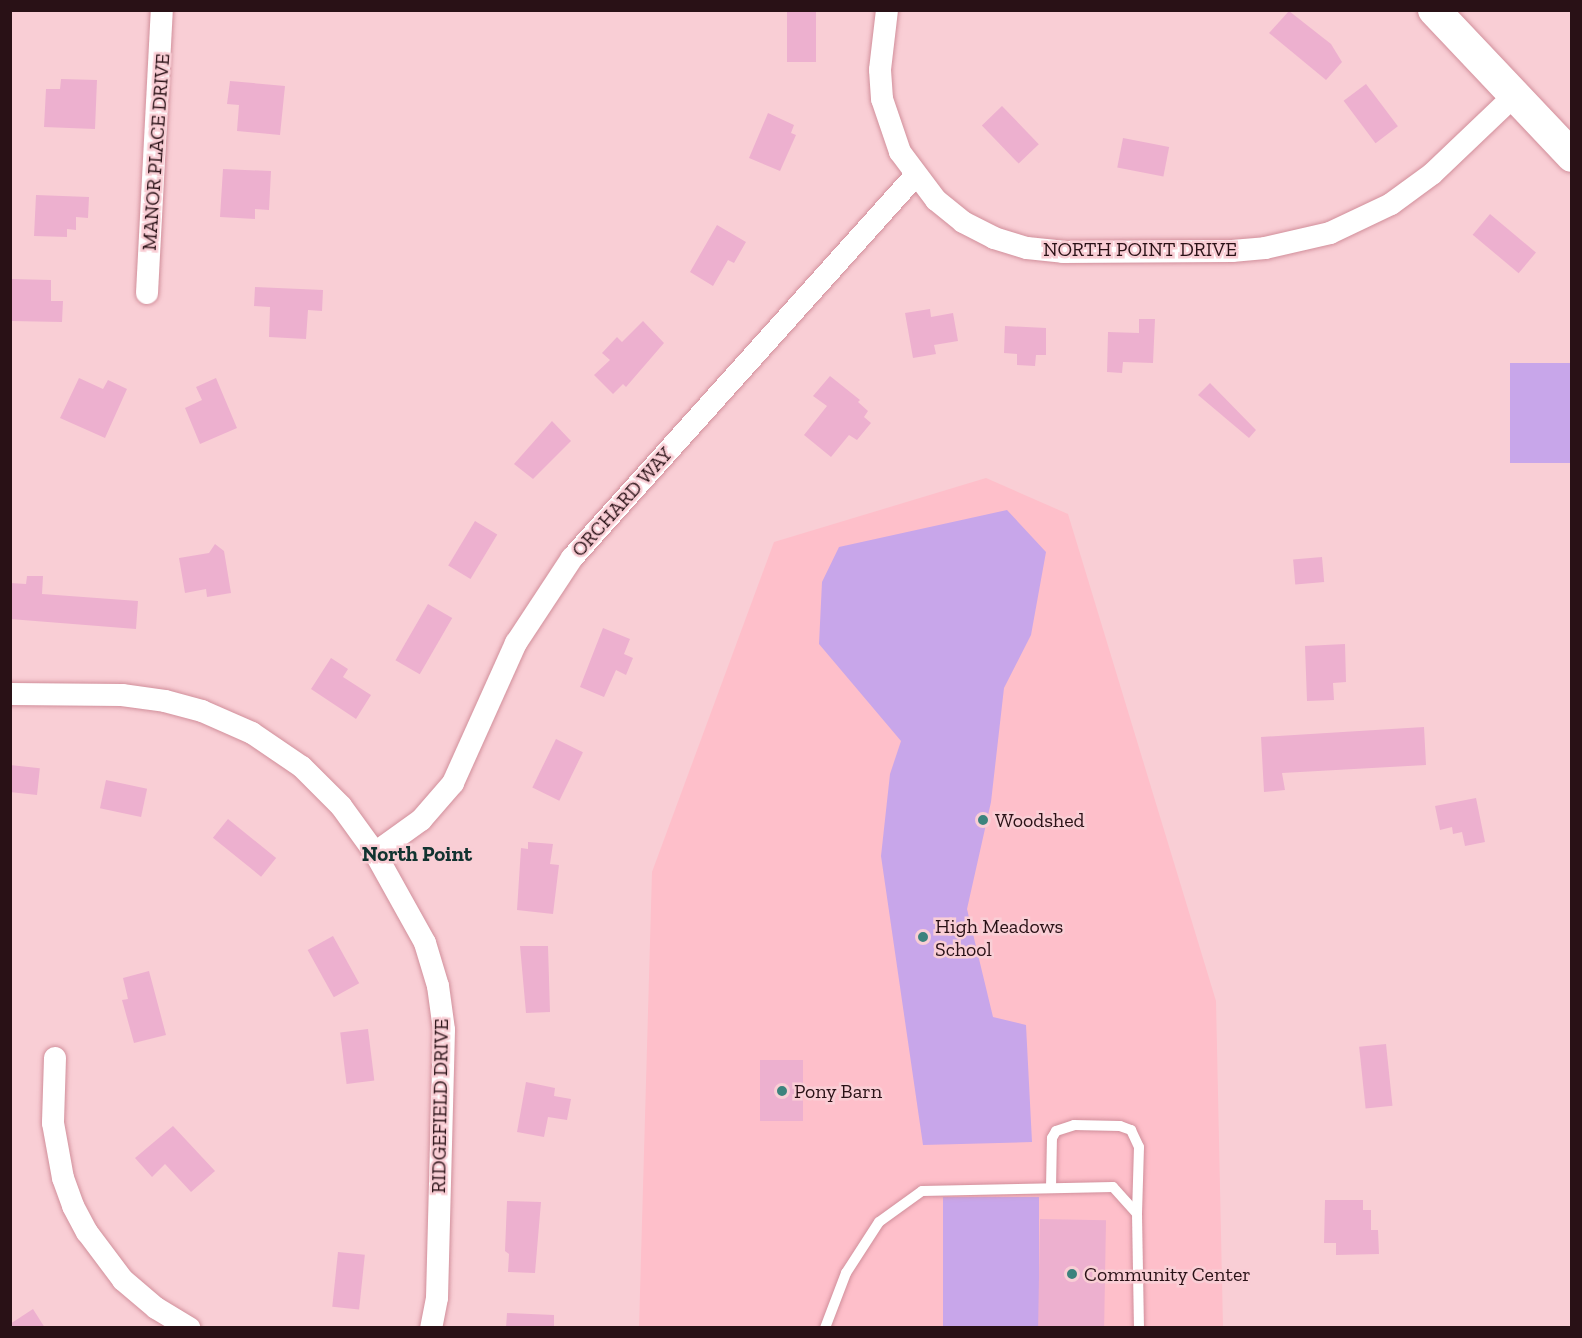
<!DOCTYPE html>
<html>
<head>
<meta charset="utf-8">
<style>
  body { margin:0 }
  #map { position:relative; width:1582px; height:1338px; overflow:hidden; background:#f9ced5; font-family:"Zilla Slab",serif }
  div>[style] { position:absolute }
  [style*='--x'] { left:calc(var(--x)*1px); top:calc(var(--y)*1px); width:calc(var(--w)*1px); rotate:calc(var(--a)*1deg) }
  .built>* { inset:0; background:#febfca }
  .green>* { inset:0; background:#c8a6ea; transform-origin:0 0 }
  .building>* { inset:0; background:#edb0cf; transform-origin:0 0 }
  .roads { filter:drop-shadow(0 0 2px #d18f9b) drop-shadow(0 0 2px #d18f9b) }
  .lane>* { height:10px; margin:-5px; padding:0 5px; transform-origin:5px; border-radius:5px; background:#fff }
  .street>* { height:22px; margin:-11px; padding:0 11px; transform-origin:11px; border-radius:11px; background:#fff }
  .secondary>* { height:32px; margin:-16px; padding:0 16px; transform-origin:16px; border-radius:16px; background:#fff }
  .dots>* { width:16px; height:16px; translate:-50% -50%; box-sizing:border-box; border:3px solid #f9ced5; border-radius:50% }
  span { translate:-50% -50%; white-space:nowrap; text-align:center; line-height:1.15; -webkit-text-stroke:5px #f9ced5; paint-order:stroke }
  .street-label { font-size:20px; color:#291116 }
  .poi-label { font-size:20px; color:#291116 }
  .left { translate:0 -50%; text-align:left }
  .neighbourhood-label { font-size:21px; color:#113330; font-weight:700 }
  .frame { position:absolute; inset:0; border:12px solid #291116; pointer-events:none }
</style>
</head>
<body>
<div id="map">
  <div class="built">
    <div style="clip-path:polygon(986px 478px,1068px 514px,1216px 1001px,1223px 1327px,639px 1328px,652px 872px,774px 542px)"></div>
  </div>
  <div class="green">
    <div style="left:1510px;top:363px;width:61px;height:100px"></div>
    <div style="clip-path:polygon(1007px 510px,1046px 552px,1031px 635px,1004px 688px,991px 802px,967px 909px,993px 1017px,1026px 1025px,1032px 1142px,923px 1145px,881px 856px,890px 774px,901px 741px,819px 644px,822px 582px,839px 547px)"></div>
    <div style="left:1039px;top:1197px;width:130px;height:96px;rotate:90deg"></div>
  </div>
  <div class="building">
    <div style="left:787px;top:10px;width:29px;height:52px"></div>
    <div style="clip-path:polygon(1289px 11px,1331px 44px,1342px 62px,1326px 80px,1269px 33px)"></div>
    <div style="clip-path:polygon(61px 79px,97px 80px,95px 129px,44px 127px,46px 89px,60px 89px)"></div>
    <div style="clip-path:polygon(230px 81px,285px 86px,280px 135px,237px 131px,239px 105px,227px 104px)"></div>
    <div style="left:1366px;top:84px;width:53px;height:28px;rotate:53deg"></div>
    <div style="left:1002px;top:106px;width:53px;height:28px;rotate:46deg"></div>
    <div style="clip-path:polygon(768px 113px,794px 125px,791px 133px,796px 135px,780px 171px,749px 158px)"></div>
    <div style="left:1123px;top:138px;width:47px;height:30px;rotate:11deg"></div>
    <div style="clip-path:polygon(223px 169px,271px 171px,269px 210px,255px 209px,255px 219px,220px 217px)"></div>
    <div style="clip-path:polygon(36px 195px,89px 197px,88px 218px,76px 217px,76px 230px,67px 229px,67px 237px,34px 236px)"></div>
    <div style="left:1490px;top:214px;width:60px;height:27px;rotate:40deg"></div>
    <div style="clip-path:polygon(717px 225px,746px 242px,734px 263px,728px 260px,713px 286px,690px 272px)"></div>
    <div style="clip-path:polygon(11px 279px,51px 280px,51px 301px,63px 301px,62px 322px,11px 321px)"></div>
    <div style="clip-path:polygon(255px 287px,323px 290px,322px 311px,308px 310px,306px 339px,269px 337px,270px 307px,254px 306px)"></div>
    <div style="clip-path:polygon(930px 309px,931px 317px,953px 313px,958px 341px,934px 345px,936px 354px,913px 358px,905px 313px)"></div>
    <div style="clip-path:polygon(1139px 319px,1155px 319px,1153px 363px,1123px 362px,1122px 373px,1107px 372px,1108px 332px,1139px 333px)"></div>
    <div style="clip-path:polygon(643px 321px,664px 343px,626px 387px,623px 384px,613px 394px,594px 375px,610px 360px,602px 353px,617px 337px,622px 342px)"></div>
    <div style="clip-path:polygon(1005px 326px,1046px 328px,1046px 355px,1036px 355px,1035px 366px,1017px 365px,1017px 354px,1004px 353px)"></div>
    <div style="clip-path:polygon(830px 376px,860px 400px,858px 402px,868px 411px,864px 417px,871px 423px,857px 440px,849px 435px,831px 457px,804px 435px,827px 406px,813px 396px)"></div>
    <div style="clip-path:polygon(79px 378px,103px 389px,108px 380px,127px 389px,105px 438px,60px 418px)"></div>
    <div style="clip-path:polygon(216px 378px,237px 428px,200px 444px,185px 408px,202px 400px,196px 387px)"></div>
    <div style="clip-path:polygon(1210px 383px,1256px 430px,1249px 438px,1198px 395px)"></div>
    <div style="clip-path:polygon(552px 421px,571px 441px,533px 479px,514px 464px)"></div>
    <div style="left:475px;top:521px;width:26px;height:52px;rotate:31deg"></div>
    <div style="clip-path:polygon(215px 544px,224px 551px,231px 593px,207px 597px,206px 589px,185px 593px,179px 558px,209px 553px)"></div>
    <div style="left:1322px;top:557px;width:25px;height:29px;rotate:85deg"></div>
    <div style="clip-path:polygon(27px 576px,43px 576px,42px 594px,138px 601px,136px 629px,10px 619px,10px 583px,26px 584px)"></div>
    <div style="left:428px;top:604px;width:28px;height:65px;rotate:30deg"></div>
    <div style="clip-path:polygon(603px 628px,630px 639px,624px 654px,633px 658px,626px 675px,616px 670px,604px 697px,580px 687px)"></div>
    <div style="clip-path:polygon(1345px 644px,1346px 682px,1333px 683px,1334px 700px,1307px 701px,1305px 646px)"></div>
    <div style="clip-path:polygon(331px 658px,348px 669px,343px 677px,371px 695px,356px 719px,311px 689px)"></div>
    <div style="clip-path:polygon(1424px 727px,1426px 765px,1282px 773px,1285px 790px,1264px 792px,1261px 737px)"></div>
    <div style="left:556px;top:739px;width:30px;height:54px;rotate:26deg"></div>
    <div style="left:10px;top:765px;width:30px;height:27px;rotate:6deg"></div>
    <div style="left:106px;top:780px;width:42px;height:29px;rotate:12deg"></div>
    <div style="clip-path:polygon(1476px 798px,1485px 842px,1465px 846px,1462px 832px,1453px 834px,1452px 827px,1440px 830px,1435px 806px)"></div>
    <div style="left:228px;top:819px;width:62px;height:24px;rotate:39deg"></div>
    <div style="clip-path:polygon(528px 842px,553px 844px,550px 864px,559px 865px,553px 914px,517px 910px,521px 848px,528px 849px)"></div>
    <div style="left:333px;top:936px;width:54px;height:29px;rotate:61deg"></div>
    <div style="clip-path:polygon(520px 946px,548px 946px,550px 1012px,526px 1013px)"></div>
    <div style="clip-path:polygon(149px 971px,166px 1035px,134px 1043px,122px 1000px,128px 999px,123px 978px)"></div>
    <div style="left:368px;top:1029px;width:52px;height:28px;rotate:83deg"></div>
    <div style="left:1386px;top:1044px;width:62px;height:27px;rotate:84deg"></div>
    <div style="left:760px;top:1060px;width:43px;height:61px"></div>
    <div style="clip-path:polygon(526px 1082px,555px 1088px,554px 1096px,571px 1099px,567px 1120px,548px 1117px,544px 1137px,517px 1132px)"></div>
    <div style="clip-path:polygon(173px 1126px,215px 1171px,191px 1192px,165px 1164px,152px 1177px,135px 1158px)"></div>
    <div style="clip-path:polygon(1325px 1200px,1363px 1200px,1363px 1210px,1371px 1210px,1371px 1230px,1378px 1230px,1379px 1254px,1336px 1255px,1336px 1243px,1324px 1243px)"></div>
    <div style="clip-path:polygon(507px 1201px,541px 1202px,535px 1273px,508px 1272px,509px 1254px,505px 1251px)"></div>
    <div style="left:1040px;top:1219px;width:66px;height:109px;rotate:1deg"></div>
    <div style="left:338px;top:1252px;width:27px;height:55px;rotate:6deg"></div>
    <div style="clip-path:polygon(33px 1309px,45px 1328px,10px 1328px,10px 1324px)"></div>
    <div style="clip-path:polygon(507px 1313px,554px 1315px,554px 1328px,506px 1328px)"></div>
  </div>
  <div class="roads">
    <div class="lane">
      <div style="--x:1051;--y:1188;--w:50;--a:-88.9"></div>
      <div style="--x:1052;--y:1138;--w:8;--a:-60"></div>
      <div style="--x:1056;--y:1131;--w:19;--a:-18"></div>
      <div style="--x:1074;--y:1125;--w:46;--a:1.2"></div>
      <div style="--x:1120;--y:1126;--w:12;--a:20"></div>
      <div style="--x:1131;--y:1130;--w:19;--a:65"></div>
      <div style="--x:1139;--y:1147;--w:67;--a:91.7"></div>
      <div style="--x:825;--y:1328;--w:59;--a:-69.1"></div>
      <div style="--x:846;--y:1273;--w:61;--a:-57.1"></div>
      <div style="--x:879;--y:1222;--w:53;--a:-35.8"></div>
      <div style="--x:922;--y:1191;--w:191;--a:-1.2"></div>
      <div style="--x:1113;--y:1187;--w:36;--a:48"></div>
      <div style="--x:1137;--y:1214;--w:114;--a:89"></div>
    </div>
    <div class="street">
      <div style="--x:887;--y:10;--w:60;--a:96.7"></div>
      <div style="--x:880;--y:70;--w:29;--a:86"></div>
      <div style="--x:882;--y:99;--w:56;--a:71.2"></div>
      <div style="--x:900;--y:152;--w:60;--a:53.1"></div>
      <div style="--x:936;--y:200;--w:35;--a:39"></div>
      <div style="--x:963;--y:222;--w:35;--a:27"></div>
      <div style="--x:994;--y:238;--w:34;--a:17"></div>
      <div style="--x:1027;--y:248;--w:36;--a:6"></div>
      <div style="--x:1063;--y:252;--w:169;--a:-0.3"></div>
      <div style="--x:1232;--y:251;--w:33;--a:-5"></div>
      <div style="--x:1265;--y:248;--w:67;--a:-13"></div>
      <div style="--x:1330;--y:233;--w:68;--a:-25.4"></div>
      <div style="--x:1391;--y:204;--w:51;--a:-36.2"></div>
      <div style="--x:1432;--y:174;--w:113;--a:-43.6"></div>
      <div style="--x:147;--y:293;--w:283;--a:-87"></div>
      <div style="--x:10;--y:694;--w:112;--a:0.5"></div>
      <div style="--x:122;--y:695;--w:43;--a:7.9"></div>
      <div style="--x:165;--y:701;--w:38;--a:15"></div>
      <div style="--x:202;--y:711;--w:55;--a:23.7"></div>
      <div style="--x:252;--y:733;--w:60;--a:34.2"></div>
      <div style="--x:302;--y:767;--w:55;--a:45"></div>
      <div style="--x:341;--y:806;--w:58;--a:54.1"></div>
      <div style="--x:375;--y:853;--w:103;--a:60.9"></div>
      <div style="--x:425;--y:943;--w:45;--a:73.2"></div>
      <div style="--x:438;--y:986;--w:44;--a:82.2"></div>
      <div style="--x:444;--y:1030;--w:268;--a:91.5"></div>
      <div style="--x:437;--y:1298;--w:31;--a:101"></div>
      <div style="--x:375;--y:853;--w:57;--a:-35.7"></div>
      <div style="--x:421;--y:820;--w:49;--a:-49.1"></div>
      <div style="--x:453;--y:783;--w:154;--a:-65.8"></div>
      <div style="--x:516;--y:643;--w:102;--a:-56.6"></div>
      <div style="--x:572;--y:558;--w:513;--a:-48.08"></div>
      <div style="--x:55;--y:1058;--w:65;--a:91.8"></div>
      <div style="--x:53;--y:1123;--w:56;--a:79.7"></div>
      <div style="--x:63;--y:1178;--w:30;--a:70"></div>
      <div style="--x:73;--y:1206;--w:30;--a:62"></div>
      <div style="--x:87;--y:1232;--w:60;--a:53.1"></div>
      <div style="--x:123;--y:1280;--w:43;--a:40.3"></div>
      <div style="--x:156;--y:1308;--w:39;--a:31"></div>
    </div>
    <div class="secondary">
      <div style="--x:1434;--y:10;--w:201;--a:46.6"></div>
    </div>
  </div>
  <div class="dots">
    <div style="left:983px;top:820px;background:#3c837d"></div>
    <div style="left:923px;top:937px;background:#3c837d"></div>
    <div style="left:782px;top:1091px;background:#3c837d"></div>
    <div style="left:1072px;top:1274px;background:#3c837d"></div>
  </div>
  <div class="street-label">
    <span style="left:156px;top:152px;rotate:-86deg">MANOR PLACE DRIVE</span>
    <span style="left:1140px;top:249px">NORTH POINT DRIVE</span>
    <span style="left:622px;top:502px;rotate:-48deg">ORCHARD WAY</span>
    <span style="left:440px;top:1106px;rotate:-89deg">RIDGEFIELD DRIVE</span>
  </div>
  <div class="poi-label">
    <span class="left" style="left:995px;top:820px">Woodshed</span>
    <span class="left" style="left:935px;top:938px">High Meadows<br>School</span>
    <span class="left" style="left:794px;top:1091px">Pony Barn</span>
    <span class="left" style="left:1084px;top:1274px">Community Center</span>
  </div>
  <div class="neighbourhood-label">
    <span style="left:417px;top:854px">North Point</span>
  </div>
  <div class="frame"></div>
</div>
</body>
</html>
